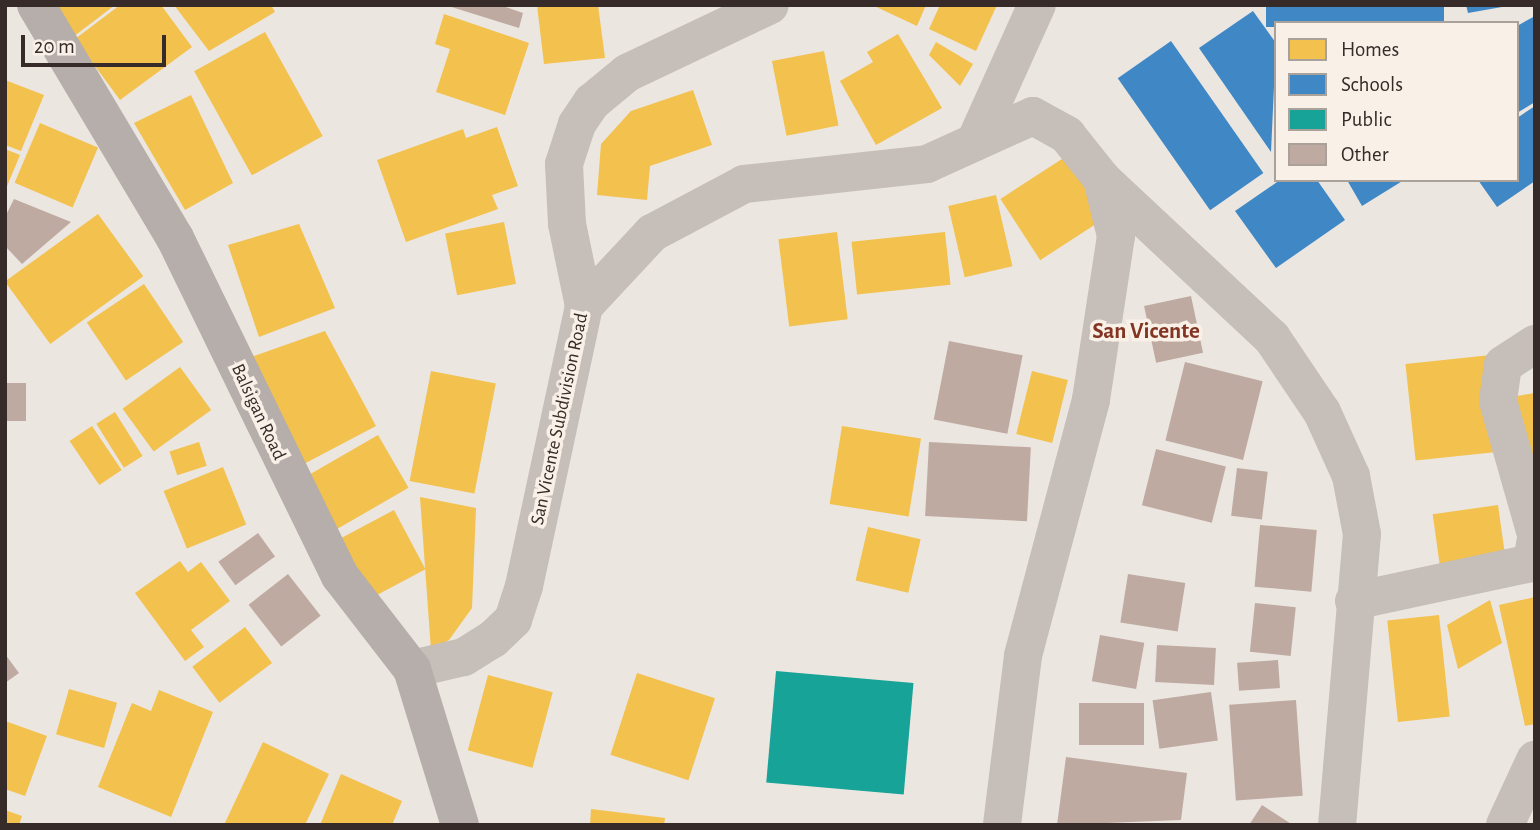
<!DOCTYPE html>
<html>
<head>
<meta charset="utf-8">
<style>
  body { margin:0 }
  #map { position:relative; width:1540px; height:830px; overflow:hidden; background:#ece6e0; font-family:"Alegreya Sans",sans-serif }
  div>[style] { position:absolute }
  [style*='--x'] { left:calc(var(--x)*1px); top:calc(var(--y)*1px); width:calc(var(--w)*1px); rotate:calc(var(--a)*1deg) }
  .homes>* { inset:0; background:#f2c14e; transform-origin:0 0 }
  .schools>* { inset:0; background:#3f88c5; transform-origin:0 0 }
  .public>* { inset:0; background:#17a398; transform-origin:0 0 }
  .building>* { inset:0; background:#bfaaa2; transform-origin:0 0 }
  .street>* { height:38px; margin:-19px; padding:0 19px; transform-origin:19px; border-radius:19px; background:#c5beb9 }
  .secondary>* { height:38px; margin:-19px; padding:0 19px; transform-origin:19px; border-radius:19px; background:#b6aeaa }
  span { translate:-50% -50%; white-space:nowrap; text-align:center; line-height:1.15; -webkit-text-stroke:7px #f9f0e7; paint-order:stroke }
  .street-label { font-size:19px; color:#362b28 }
  .quarter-label { font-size:23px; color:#833422; font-weight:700 }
  .frame { position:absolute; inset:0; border:7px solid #362b28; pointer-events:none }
  .legend { position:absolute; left:1274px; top:21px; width:245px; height:161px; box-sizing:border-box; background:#f9f0e7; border:2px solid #aba19b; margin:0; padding:9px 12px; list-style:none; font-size:21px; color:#362b28 }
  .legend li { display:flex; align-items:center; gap:14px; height:35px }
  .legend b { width:35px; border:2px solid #aba19b }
  .scale { position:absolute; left:21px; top:35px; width:145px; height:32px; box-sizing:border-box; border:4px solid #362b28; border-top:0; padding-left:9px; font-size:21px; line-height:24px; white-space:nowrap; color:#362b28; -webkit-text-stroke:5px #f9f0e7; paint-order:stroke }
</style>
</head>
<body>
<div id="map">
  <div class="homes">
    <div style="clip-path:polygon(48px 5px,115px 5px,73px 37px)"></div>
    <div style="clip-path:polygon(120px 5px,161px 5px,192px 47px,120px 100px,75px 39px)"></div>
    <div style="clip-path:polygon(174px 5px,271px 5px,275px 12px,209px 51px)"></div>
    <div style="clip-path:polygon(537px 5px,598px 5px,605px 58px,544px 64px)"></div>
    <div style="clip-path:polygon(872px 5px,926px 5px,917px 26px)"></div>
    <div style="clip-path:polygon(940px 5px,997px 5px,976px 51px,929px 29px)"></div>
    <div style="clip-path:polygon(444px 14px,529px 43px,505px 115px,436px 92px,450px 49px,435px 44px)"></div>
    <div style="left:265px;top:32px;width:119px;height:81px;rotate:61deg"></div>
    <div style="clip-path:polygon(898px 34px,942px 108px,876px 145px,840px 81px,873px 62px,867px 52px)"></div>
    <div style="clip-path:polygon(936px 42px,973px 64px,960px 86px,929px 55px)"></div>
    <div style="left:824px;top:51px;width:76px;height:53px;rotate:79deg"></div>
    <div style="clip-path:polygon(5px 80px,44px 95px,21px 151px,5px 145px)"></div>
    <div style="clip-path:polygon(693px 90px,712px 145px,650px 166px,647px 200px,597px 195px,601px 144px,631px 111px)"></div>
    <div style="clip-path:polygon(191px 95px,233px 183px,185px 210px,134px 123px)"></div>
    <div style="left:40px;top:123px;width:63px;height:65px;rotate:23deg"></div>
    <div style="clip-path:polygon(497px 127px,518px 186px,492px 195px,498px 209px,406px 242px,377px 160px,463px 129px,466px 138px)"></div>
    <div style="clip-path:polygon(5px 149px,20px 155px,5px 191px)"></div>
    <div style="left:1065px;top:157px;width:73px;height:77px;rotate:57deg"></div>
    <div style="left:996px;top:195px;width:73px;height:49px;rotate:77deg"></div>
    <div style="left:98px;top:214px;width:77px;height:115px;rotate:54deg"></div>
    <div style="left:504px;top:222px;width:63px;height:60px;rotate:79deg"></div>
    <div style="clip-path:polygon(299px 224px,335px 308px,259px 337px,228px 245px)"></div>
    <div style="left:837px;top:232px;width:88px;height:59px;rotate:83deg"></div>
    <div style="left:945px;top:232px;width:53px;height:94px;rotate:84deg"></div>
    <div style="left:144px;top:284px;width:70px;height:69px;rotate:56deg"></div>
    <div style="clip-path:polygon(325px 331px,376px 426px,300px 466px,248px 358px)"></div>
    <div style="left:1491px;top:355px;width:97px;height:86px;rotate:84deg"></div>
    <div style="left:180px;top:367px;width:53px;height:71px;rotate:54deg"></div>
    <div style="left:431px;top:371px;width:66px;height:112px;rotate:11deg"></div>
    <div style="left:1032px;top:371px;width:37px;height:65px;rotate:14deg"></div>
    <div style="clip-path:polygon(1535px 393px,1535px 457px,1516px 461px,1504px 398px)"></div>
    <div style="left:115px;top:412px;width:52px;height:22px;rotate:58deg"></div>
    <div style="left:92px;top:426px;width:53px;height:27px;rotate:56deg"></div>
    <div style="left:842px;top:426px;width:80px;height:79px;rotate:9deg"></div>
    <div style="left:378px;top:435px;width:61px;height:83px;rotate:60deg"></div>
    <div style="left:199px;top:442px;width:25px;height:31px;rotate:72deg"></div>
    <div style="left:223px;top:467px;width:62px;height:64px;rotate:68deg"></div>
    <div style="clip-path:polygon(420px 497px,476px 508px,472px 608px,449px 640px,431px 650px)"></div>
    <div style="left:1498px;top:505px;width:50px;height:66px;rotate:82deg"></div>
    <div style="left:394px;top:510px;width:67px;height:73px;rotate:62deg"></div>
    <div style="left:868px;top:527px;width:54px;height:55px;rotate:13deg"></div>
    <div style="clip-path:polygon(180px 561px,188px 572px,201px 562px,230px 601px,191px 630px,204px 647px,185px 661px,135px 593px)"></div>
    <div style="clip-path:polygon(1535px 597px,1535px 724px,1525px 726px,1499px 605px)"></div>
    <div style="clip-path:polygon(1490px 600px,1502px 643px,1458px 669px,1447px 625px)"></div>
    <div style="left:1439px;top:615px;width:102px;height:52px;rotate:84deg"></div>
    <div style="left:245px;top:627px;width:45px;height:66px;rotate:53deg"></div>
    <div style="left:637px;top:673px;width:82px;height:86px;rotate:18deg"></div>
    <div style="left:488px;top:675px;width:67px;height:78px;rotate:15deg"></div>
    <div style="left:69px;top:689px;width:50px;height:47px;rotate:16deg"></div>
    <div style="clip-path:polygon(159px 690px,213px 712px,171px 817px,98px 787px,132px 703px,151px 711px)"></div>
    <div style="clip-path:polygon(5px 721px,47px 736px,25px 796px,5px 789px)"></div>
    <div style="clip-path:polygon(263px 742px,329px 774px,305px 825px,224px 825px)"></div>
    <div style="clip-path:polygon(341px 774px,402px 801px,392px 825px,320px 825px)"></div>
    <div style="clip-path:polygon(591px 809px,665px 818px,664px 825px,590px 825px)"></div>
    <div style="clip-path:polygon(5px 810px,22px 816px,19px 825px,5px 825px)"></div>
  </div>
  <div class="schools">
    <div style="left:1266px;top:5px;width:178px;height:22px"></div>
    <div style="clip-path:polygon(1466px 5px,1502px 5px,1502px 7px,1468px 13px)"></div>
    <div style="clip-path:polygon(1253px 11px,1276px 43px,1271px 152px,1199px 48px)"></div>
    <div style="clip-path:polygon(1535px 16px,1535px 102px,1517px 113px,1517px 26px)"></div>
    <div style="left:1171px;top:41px;width:161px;height:65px;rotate:55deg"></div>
    <div style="clip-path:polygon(1535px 106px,1535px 181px,1497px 207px,1478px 180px,1517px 180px,1517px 118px)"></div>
    <div style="clip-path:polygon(1280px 180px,1317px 180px,1345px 220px,1276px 268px,1235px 211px)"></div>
    <div style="clip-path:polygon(1347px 180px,1404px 180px,1362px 206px)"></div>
  </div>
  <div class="public">
    <div style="left:776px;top:671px;width:138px;height:112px;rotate:5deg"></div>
  </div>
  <div class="building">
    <div style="clip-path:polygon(445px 5px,500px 5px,523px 13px,519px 28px)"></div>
    <div style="clip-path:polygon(14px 199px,71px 222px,22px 264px,5px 246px,5px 217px)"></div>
    <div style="left:1191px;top:296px;width:58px;height:48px;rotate:78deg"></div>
    <div style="left:949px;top:341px;width:75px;height:80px;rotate:11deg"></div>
    <div style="left:1185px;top:362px;width:80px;height:81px;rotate:14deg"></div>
    <div style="left:26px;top:383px;width:38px;height:21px;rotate:90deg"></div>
    <div style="left:929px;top:442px;width:102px;height:74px;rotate:3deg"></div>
    <div style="left:1156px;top:449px;width:72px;height:58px;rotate:14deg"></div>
    <div style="left:1237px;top:468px;width:31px;height:48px;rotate:7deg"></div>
    <div style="left:1260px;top:525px;width:57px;height:62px;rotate:5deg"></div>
    <div style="left:258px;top:533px;width:29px;height:49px;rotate:54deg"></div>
    <div style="left:288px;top:574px;width:53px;height:50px;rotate:52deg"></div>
    <div style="left:1128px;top:574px;width:58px;height:49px;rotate:9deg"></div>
    <div style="left:1255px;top:603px;width:41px;height:49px;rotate:6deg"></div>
    <div style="left:1100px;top:635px;width:45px;height:47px;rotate:10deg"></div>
    <div style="left:1157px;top:645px;width:59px;height:37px;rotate:3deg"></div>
    <div style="clip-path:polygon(5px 654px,19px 673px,5px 683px)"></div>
    <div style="left:1278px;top:660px;width:28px;height:41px;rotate:86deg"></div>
    <div style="left:1211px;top:692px;width:49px;height:59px;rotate:82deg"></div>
    <div style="left:1296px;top:700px;width:96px;height:67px;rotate:86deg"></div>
    <div style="left:1079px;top:703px;width:65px;height:42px"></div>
    <div style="clip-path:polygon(1066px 757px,1187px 773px,1181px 820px,1057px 825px)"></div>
    <div style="clip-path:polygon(1262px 805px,1293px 825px,1249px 825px)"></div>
  </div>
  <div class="street">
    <div style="--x:975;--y:142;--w:150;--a:-65.7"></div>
    <div style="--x:1102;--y:179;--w:233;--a:43.1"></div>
    <div style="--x:1272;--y:338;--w:89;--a:56"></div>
    <div style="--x:1322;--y:412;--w:70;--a:65.6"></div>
    <div style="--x:1351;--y:476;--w:59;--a:79.3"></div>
    <div style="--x:1362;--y:534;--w:292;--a:94.9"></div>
    <div style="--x:584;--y:306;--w:100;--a:-47"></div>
    <div style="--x:652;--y:233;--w:104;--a:-28"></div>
    <div style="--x:744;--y:184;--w:184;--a:-6.2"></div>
    <div style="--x:927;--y:164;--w:116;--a:-24.4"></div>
    <div style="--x:1033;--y:116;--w:39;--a:29"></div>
    <div style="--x:1067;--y:135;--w:56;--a:51.5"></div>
    <div style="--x:1102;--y:179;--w:59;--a:76.2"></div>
    <div style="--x:1116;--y:236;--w:166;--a:98.7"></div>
    <div style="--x:1091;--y:400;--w:265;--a:104.9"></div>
    <div style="--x:1023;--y:656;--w:170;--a:97.1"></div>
    <div style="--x:1535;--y:344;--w:38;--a:147"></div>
    <div style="--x:1503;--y:365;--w:36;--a:98"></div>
    <div style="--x:1498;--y:401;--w:135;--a:74.1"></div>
    <div style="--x:1354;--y:601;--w:182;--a:-12.1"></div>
    <div style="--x:1532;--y:563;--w:19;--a:-81"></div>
    <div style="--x:412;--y:669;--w:53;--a:-13"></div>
    <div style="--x:464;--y:657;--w:34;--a:-32"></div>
    <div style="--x:493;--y:639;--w:28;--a:-44"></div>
    <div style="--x:513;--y:620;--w:36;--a:-72"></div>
    <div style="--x:524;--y:586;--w:286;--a:-77.9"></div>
    <div style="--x:584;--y:306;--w:84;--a:-101.7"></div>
    <div style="--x:567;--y:224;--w:60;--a:-92.9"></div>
    <div style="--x:564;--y:164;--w:42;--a:-72"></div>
    <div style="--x:577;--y:124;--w:27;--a:-56"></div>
    <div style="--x:592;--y:102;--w:45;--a:-39.6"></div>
    <div style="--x:627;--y:73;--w:158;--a:-25.4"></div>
    <div style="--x:1505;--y:825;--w:72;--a:-65.2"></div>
  </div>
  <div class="secondary">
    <div style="--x:36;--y:5;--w:271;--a:59.2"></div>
    <div style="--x:175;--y:238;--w:376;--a:64"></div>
    <div style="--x:340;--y:576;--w:118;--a:52.3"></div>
    <div style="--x:412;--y:669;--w:163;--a:72.9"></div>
  </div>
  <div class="street-label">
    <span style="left:258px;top:412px;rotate:65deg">Balsigan Road</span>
    <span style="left:560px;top:419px;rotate:-78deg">San Vicente Subdivision Road</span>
  </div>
  <div class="quarter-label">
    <span style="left:1146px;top:332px">San Vicente</span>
  </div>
  <div class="frame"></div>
  <ul class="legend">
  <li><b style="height:19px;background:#f2c14e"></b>Homes</li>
  <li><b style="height:19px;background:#3f88c5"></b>Schools</li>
  <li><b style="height:19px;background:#17a398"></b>Public</li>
  <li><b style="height:19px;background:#bfaaa2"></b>Other</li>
  </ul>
  <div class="scale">20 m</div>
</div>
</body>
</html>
